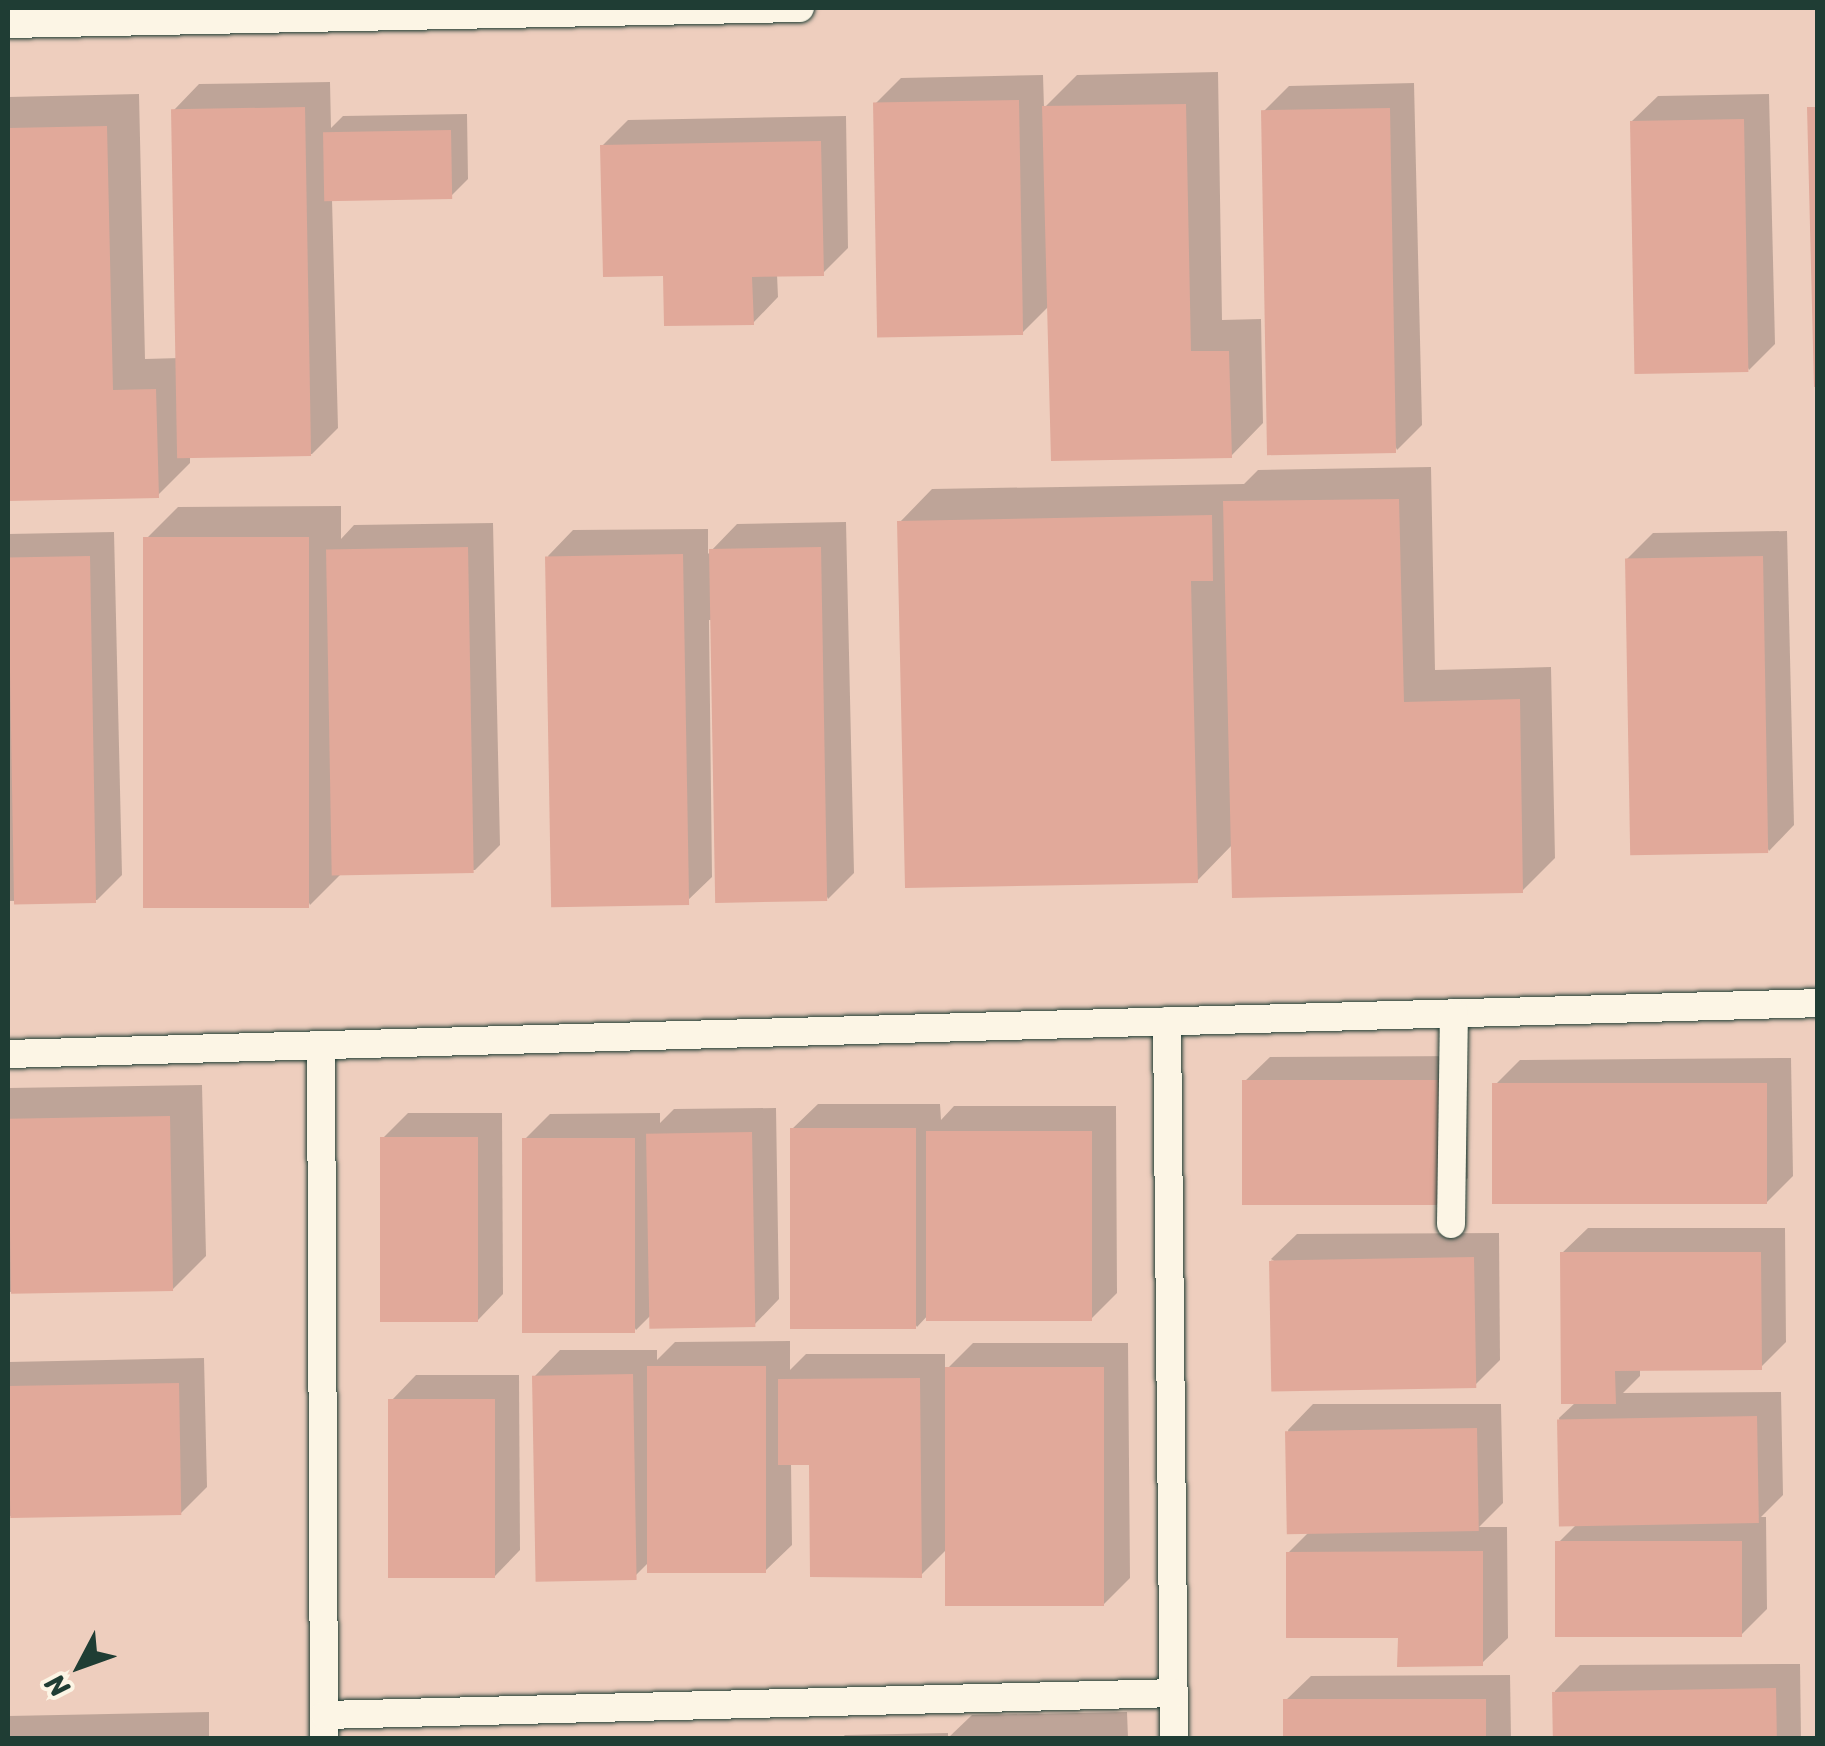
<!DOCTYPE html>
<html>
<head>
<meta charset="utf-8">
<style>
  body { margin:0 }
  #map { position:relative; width:1825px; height:1746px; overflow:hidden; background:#f4dece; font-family:Sriracha,sans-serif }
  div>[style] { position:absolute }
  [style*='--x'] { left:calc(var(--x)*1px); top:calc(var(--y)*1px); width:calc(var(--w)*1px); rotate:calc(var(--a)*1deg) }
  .built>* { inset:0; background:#eecebe; transform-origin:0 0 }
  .shadow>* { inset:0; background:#0003 }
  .building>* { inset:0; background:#e1a99a; transform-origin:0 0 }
  .roads { filter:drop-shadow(0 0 2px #1f3d34) drop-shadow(0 0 2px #1f3d34) }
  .lane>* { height:28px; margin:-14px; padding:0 14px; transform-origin:14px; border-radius:14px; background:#fcf5e5 }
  span { translate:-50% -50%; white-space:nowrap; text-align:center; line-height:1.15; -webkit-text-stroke:8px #fcf5e5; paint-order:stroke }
  .frame { position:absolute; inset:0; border:10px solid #1f3d34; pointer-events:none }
  .north { position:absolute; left:30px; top:1616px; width:100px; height:100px; -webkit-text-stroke:8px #fcf5e5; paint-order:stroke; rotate:229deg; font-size:28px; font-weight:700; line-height:40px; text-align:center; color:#1f3d34 }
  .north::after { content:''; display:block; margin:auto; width:35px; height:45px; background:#1f3d34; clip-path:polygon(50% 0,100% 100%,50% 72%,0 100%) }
</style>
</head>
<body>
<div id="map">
  <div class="built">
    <div style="left:8px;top:8px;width:1809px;height:1730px"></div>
  </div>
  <div class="shadow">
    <div style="clip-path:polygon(1218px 72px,1222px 320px,1261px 319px,1263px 423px,1231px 456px,1049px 306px,1023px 332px,876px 103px,901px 78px,1043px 75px,1044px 108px,1077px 75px)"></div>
    <div style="clip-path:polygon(330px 82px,331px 128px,343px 116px,467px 114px,468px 179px,451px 196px,332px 199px,338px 428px,312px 454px,190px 456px,190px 463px,158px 495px,8px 498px,8px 97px,139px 94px,145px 359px,180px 358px,174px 110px,199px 84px)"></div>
    <div style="clip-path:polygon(1414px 83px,1422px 425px,1397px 450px,1264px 111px,1289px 86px)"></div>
    <div style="clip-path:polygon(1769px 94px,1775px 344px,1749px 370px,1632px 121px,1658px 96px)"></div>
    <div style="clip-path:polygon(846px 116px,848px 248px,823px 273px,777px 274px,778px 297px,753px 323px,665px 273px,602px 146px,628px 120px)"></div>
    <div style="clip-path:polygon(1431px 467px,1435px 670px,1551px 667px,1555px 858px,1522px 891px,1233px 844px,1197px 881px,900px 522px,932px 489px,1244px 484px,1258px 470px)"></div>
    <div style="clip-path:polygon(341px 506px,341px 539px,354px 525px,493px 523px,500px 845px,475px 870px,343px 872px,310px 905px,146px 539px,178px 507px)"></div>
    <div style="clip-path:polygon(846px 522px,854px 873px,828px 899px,714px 620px,709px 620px,712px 877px,686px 902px,548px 556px,573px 530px,708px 529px,708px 554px,737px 524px)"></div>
    <div style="clip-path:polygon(1787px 531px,1794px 825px,1769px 851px,1627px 559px,1653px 533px)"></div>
    <div style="clip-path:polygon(114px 532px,122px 875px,97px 900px,8px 901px,8px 534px)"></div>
    <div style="clip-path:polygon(1467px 1056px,1468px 1178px,1442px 1203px,1244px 1082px,1270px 1057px)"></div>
    <div style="clip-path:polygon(1791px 1058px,1793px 1176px,1767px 1202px,1495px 1085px,1520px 1060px)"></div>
    <div style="clip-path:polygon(202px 1085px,206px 1256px,173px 1289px,8px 1292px,8px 1088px)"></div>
    <div style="clip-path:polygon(818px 1104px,940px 1104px,941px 1120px,954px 1106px,1116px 1106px,1117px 1293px,1092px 1318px,930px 1313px,917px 1327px,792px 1129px)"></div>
    <div style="clip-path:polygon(776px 1108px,779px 1299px,754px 1325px,651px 1315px,636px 1330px,525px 1139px,550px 1114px,660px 1113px,660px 1123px,674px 1109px)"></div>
    <div style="clip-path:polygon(408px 1113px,502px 1113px,503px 1294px,478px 1320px,383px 1138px)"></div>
    <div style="clip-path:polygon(1588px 1228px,1785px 1228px,1786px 1342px,1761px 1367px,1640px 1368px,1640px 1376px,1623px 1393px,1781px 1392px,1783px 1495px,1761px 1517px,1766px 1517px,1767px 1609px,1741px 1635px,1557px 1544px,1580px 1521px,1559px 1418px,1576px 1402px,1562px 1253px)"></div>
    <div style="clip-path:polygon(1499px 1233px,1500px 1360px,1475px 1385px,1271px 1259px,1297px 1234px)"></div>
    <div style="clip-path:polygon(790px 1341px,790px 1370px,806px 1354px,945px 1354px,945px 1371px,973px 1343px,1128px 1343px,1130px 1578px,1104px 1604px,949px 1547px,921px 1575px,811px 1462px,791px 1462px,792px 1545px,766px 1570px,651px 1560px,634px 1577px,535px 1376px,560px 1350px,657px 1350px,657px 1360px,675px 1342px)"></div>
    <div style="clip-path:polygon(204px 1358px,207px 1487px,181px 1513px,8px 1516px,8px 1362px)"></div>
    <div style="clip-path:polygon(416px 1375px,519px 1375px,520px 1550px,495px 1576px,391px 1401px)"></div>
    <div style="clip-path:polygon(1313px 1404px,1501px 1404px,1503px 1503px,1479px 1527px,1507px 1527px,1508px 1638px,1482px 1663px,1400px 1635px,1288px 1553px,1311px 1530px,1288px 1430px)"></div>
    <div style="clip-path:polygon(1800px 1664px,1801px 1738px,1555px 1738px,1555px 1691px,1580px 1665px)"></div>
    <div style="clip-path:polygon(1510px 1675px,1511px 1738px,1286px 1738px,1285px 1701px,1311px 1676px)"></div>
    <div style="clip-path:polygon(209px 1712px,209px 1738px,8px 1738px,8px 1716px)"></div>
    <div style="clip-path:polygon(1127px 1712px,1128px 1738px,948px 1738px,972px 1715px)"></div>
    <div style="clip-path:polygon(948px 1733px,948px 1738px,841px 1738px,845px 1735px)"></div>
  </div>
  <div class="building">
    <div style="left:1019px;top:100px;width:235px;height:146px;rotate:89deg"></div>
    <div style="clip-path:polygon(1186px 104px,1191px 351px,1229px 351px,1232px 458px,1051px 461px,1042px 106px)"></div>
    <div style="left:305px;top:107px;width:349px;height:134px;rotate:89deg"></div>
    <div style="clip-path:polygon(1807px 107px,1818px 107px,1818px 387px,1814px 387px)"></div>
    <div style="left:1390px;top:108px;width:345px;height:129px;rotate:89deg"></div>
    <div style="left:1744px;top:119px;width:253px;height:114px;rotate:89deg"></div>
    <div style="clip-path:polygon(107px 126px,113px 390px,156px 389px,159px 498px,8px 501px,8px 128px)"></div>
    <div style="left:451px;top:130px;width:69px;height:128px;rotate:89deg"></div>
    <div style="clip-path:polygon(821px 141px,824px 276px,752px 277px,754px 325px,664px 326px,663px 276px,603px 277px,600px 145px)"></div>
    <div style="clip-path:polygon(1399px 499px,1404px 702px,1520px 699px,1523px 893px,1232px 898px,1223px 501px)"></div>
    <div style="clip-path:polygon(1212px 515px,1213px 581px,1191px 581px,1198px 883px,905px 888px,897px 521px)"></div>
    <div style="left:309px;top:537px;width:371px;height:166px;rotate:90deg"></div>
    <div style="left:468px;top:547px;width:326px;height:142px;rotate:89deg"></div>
    <div style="left:821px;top:547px;width:354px;height:112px;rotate:89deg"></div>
    <div style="left:683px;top:554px;width:351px;height:138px;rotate:89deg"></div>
    <div style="left:90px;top:556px;width:347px;height:82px;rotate:89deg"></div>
    <div style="left:1763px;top:556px;width:297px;height:138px;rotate:89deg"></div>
    <div style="left:1442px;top:1080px;width:125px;height:200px;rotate:90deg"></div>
    <div style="left:1767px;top:1083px;width:121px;height:275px;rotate:90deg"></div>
    <div style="left:170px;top:1116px;width:175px;height:162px;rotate:89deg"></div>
    <div style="left:790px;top:1128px;width:126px;height:201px"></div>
    <div style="left:926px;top:1131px;width:166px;height:190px"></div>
    <div style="left:752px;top:1132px;width:195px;height:106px;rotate:89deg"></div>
    <div style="left:380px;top:1137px;width:98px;height:185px"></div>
    <div style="left:522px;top:1138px;width:113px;height:195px"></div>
    <div style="clip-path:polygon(1560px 1252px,1761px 1252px,1762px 1370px,1615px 1371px,1616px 1404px,1561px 1404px)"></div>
    <div style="left:1474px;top:1257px;width:131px;height:205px;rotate:89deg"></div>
    <div style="left:647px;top:1366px;width:119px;height:207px"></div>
    <div style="left:945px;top:1367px;width:159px;height:239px"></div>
    <div style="left:633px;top:1374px;width:206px;height:101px;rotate:89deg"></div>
    <div style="clip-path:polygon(920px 1378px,922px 1578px,810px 1577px,809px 1465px,778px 1465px,778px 1379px)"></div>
    <div style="left:179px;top:1383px;width:132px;height:171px;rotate:89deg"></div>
    <div style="left:495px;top:1399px;width:179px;height:107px;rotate:90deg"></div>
    <div style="left:1757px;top:1416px;width:107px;height:200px;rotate:89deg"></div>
    <div style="left:1477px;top:1428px;width:103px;height:192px;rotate:89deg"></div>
    <div style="left:1742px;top:1541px;width:96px;height:187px;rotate:90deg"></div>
    <div style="clip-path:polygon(1483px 1551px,1483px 1666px,1397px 1667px,1398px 1638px,1286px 1638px,1286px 1552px)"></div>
    <div style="left:1776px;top:1688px;width:50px;height:224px;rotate:89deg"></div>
    <div style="left:1486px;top:1699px;width:39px;height:203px;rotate:90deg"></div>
  </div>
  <div class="roads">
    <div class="lane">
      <div style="--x:8;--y:24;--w:792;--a:-1.16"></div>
      <div style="--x:1167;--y:1021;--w:717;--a:89.44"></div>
      <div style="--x:321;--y:1045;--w:693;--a:89.75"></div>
      <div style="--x:8;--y:1054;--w:1811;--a:-1.61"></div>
      <div style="--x:1451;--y:1224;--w:211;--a:-89.2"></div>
      <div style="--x:325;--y:1715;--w:849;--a:-1.48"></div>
    </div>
  </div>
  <div class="frame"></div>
  <div class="north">N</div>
</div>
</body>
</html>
